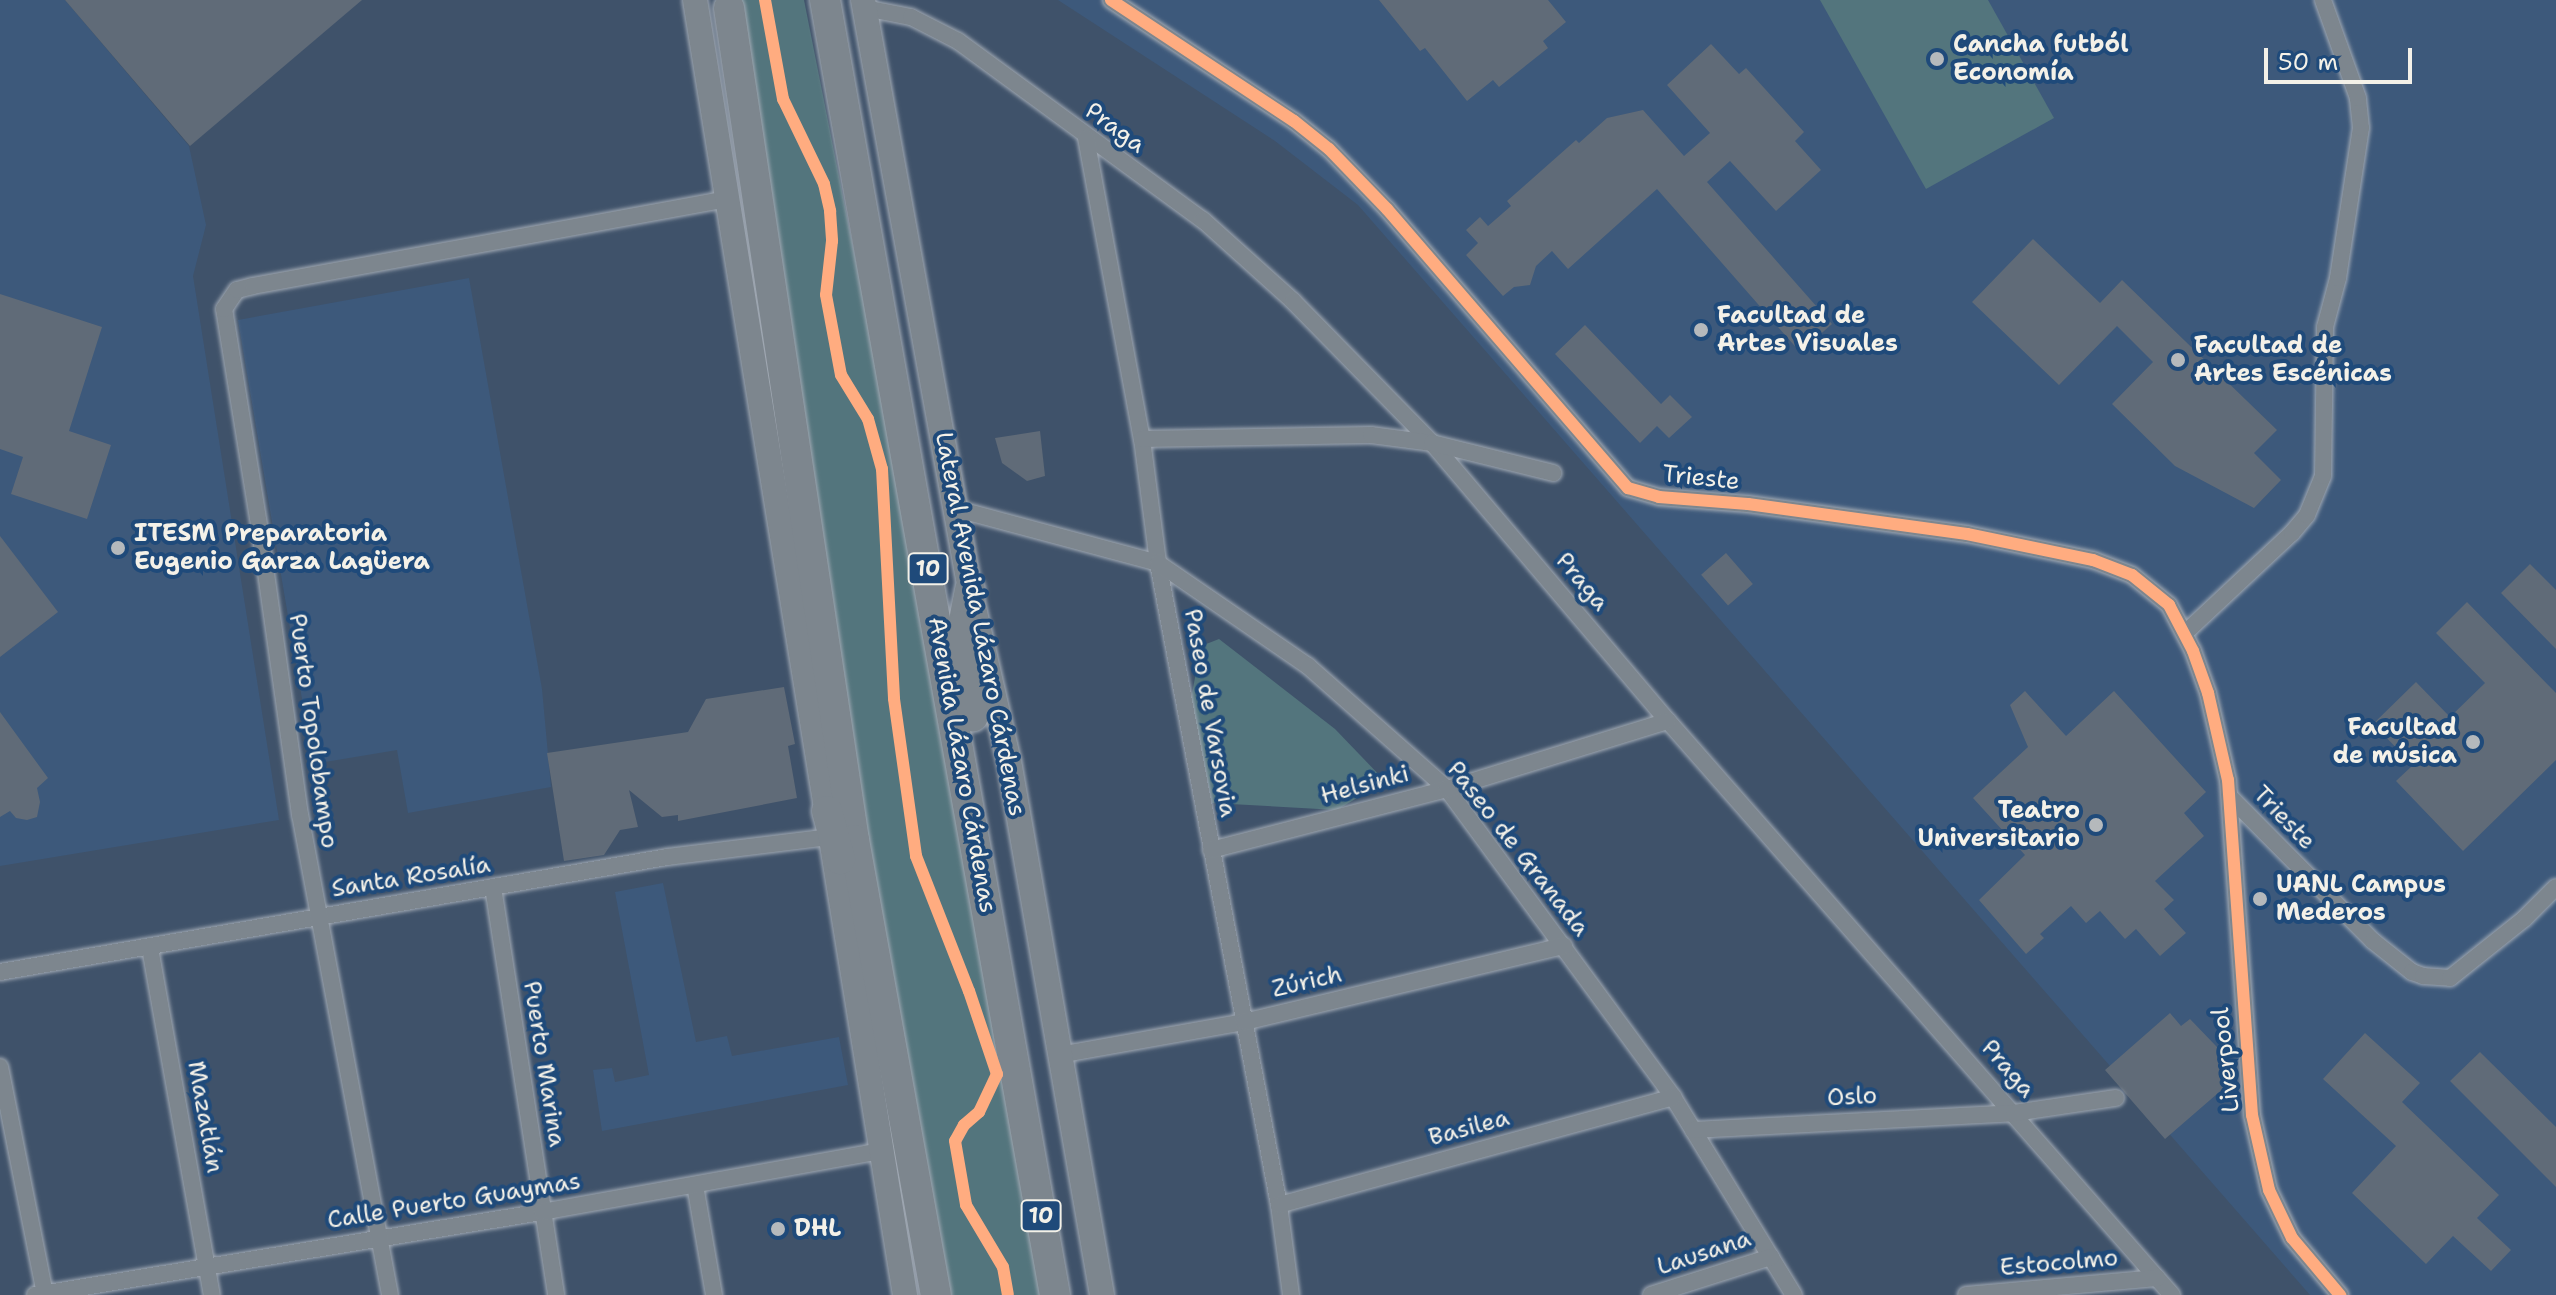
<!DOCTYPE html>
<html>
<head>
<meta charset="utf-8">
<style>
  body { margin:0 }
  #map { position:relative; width:2556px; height:1295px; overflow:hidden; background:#3f526a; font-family:"Shantell Sans",sans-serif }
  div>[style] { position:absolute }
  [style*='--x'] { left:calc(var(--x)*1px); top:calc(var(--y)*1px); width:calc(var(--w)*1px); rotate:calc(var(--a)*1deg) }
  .built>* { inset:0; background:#3d597b }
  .green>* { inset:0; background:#53757d }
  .building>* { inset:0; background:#606b78; transform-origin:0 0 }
  .roads { filter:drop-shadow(0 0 2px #a0a8b2) drop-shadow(0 0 2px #a0a8b2) }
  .street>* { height:16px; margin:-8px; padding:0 8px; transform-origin:8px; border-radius:8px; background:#7d868e }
  .secondary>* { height:24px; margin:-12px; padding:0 12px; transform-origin:12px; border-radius:12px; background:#7d868e }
  .highway>* { height:30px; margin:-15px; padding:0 15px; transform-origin:15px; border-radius:15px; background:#7d868e }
  .cycleway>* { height:12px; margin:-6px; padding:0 6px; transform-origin:6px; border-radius:6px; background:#ffac80 }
  .dots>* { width:22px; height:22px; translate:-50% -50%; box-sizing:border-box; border:4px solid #1f4a7a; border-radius:50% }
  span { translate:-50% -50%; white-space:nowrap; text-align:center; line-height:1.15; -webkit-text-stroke:8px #1f4a7a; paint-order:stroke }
  .shield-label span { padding:2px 6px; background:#1f4a7a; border:2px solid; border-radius:6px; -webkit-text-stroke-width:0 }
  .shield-label { font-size:22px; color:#f4f1e8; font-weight:700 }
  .poi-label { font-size:24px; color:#f4f1e8; font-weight:700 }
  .left { translate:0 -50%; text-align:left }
  .right { translate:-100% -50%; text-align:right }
  .street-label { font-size:24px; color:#f4f1e8 }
  .scale { position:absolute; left:2264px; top:48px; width:148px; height:36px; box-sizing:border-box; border:4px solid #f4f1e8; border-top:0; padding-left:10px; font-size:24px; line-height:28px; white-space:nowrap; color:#f4f1e8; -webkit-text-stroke:6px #1f4a7a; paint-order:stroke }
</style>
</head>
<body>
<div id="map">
  <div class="built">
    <div style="clip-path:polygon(0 0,65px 0,189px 146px,206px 225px,193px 276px,279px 820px,0 866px)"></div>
    <div style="clip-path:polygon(1058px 0,2556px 0,2556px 1295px,2310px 1295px,1358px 205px,1275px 141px)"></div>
    <div style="clip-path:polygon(469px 278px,542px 689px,551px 787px,408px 813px,397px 750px,313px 764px,238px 320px)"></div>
    <div style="clip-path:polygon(663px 883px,696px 1042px,727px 1036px,732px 1056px,839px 1037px,848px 1085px,602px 1131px,593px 1070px,612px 1068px,615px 1082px,649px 1075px,615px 892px)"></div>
  </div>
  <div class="green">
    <div style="clip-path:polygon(741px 0,804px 0,954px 755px,1055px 1295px,936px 1295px)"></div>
    <div style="clip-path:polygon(1820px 0,1988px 0,2054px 118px,1926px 189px)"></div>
    <div style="clip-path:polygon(1219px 639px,1335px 729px,1385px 781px,1337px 810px,1212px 803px,1191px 699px,1201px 646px)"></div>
  </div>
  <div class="building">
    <div style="clip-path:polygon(65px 0,362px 0,190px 146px)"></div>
    <div style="clip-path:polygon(1379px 0,1548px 0,1566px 22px,1543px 41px,1548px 48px,1499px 87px,1493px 80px,1467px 101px,1425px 48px,1420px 51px)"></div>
    <div style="clip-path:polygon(1711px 44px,1739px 74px,1746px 68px,1804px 132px,1795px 141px,1821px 170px,1776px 211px,1730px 161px,1707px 182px,1832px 324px,1800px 352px,1657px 189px,1568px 269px,1552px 251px,1536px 266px,1530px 285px,1514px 287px,1503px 296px,1466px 255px,1478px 243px,1466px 230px,1480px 217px,1488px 226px,1511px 206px,1507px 201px,1576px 140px,1579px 143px,1607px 118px,1643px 110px,1684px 156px,1710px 133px,1667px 85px)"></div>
    <div style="clip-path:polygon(2033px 239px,2100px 303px,2122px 280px,2277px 430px,2254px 453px,2281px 480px,2254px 508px,2175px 466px,2112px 404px,2153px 362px,2117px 326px,2059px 385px,1972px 302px)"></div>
    <div style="clip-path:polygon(0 294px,102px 327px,69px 431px,111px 445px,87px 519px,11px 494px,23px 457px,0 449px)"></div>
    <div style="clip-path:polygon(1585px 325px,1661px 404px,1670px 395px,1692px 417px,1669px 438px,1657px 426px,1640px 443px,1555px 354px)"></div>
    <div style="clip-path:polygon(1040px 431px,1045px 476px,1027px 481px,1002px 463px,995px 438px)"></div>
    <div style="clip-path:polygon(0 536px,58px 612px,0 657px)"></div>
    <div style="left:1726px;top:553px;width:41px;height:33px;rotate:49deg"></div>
    <div style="clip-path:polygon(2530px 564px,2556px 590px,2556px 649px,2501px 593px)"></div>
    <div style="clip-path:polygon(2467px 602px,2556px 693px,2556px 760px,2463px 851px,2396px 781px,2413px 765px,2373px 724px,2416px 682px,2450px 717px,2485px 683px,2436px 633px)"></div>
    <div style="clip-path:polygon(784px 687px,795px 744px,788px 746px,797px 798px,678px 821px,678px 815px,662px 817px,629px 790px,638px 827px,620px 830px,604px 855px,564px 861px,547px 753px,688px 732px,706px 699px)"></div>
    <div style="clip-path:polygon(2025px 691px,2066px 736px,2114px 691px,2206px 792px,2184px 813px,2204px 836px,2155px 881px,2174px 900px,2164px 909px,2186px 933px,2160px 956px,2136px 929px,2125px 939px,2100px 911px,2086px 923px,2071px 906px,2040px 934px,2044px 938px,2026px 954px,1979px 900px,2025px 855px,1973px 798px,2028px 747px,2010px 705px)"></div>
    <div style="clip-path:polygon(0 712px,48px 778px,37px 788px,40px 802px,37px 817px,27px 820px,16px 818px,10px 811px,0 817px)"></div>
    <div style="clip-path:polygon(2170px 1013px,2181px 1026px,2190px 1019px,2216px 1046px,2228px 1059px,2219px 1066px,2232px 1081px,2165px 1139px,2105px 1070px)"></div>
    <div style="clip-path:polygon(2365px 1033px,2420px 1083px,2402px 1102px,2499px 1195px,2477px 1218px,2511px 1250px,2491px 1271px,2453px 1236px,2426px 1264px,2352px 1193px,2396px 1146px,2323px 1079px)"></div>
    <div style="clip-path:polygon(2480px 1052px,2556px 1127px,2556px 1187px,2450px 1081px)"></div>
  </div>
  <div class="roads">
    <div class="street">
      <div style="--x:1111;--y:0;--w:219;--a:33.5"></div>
      <div style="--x:1294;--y:121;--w:45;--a:38.7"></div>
      <div style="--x:1329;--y:149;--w:83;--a:46"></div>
      <div style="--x:1387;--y:209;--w:369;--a:49.2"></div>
      <div style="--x:1628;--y:488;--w:32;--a:16"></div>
      <div style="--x:1659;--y:497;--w:89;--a:4.5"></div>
      <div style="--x:1748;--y:504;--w:221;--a:7.8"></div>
      <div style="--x:1967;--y:534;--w:129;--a:11.7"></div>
      <div style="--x:2093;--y:560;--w:42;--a:21"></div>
      <div style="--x:2132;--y:575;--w:48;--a:39"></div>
      <div style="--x:2169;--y:605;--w:52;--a:62.4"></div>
      <div style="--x:2193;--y:651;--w:45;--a:70.3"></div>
      <div style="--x:2208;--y:693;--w:89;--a:77.1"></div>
      <div style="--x:2228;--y:780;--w:336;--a:85.9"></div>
      <div style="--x:2252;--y:1115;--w:77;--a:77.2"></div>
      <div style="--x:2269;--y:1190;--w:53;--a:64.4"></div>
      <div style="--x:2292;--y:1238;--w:75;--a:49.9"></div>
      <div style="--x:865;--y:8;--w:47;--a:11.1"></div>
      <div style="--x:911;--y:17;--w:53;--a:27.1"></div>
      <div style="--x:958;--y:41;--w:303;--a:36.2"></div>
      <div style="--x:1203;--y:220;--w:121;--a:42"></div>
      <div style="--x:1293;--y:301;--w:199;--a:45.6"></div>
      <div style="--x:1432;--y:443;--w:365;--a:49.7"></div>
      <div style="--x:1668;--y:721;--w:764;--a:48.72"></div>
      <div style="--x:1086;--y:138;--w:306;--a:79.5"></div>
      <div style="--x:1142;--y:439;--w:125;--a:82.6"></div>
      <div style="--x:1158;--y:563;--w:653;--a:79.33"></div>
      <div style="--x:1279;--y:1205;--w:91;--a:82.4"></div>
      <div style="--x:1142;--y:439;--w:229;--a:-1"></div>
      <div style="--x:1371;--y:435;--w:62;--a:7.5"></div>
      <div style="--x:1432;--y:443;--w:125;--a:13.9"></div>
      <div style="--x:957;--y:509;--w:208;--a:15"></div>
      <div style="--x:1158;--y:563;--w:182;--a:34.5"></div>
      <div style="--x:1308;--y:666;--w:186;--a:41.5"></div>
      <div style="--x:1447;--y:789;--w:382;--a:53.7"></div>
      <div style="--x:1673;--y:1097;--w:232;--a:58.6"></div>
      <div style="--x:2185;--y:633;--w:146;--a:-43.1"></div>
      <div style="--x:2292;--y:533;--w:23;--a:-50"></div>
      <div style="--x:2307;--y:515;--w:42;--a:-67.7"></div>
      <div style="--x:2323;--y:476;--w:149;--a:-89.2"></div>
      <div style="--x:2325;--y:327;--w:51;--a:-75.1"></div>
      <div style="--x:2338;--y:278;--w:152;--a:-81.3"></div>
      <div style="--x:2361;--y:128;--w:30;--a:-96"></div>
      <div style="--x:2358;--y:98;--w:104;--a:-109.7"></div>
      <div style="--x:2230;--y:797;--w:203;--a:45.2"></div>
      <div style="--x:2373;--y:941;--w:50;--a:38.5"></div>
      <div style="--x:2412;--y:972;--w:12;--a:20"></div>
      <div style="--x:2423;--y:976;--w:27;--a:4"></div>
      <div style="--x:2450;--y:978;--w:95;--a:-38.6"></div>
      <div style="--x:2524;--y:919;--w:45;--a:-45"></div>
      <div style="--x:1211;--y:850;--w:244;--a:-14.5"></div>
      <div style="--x:1447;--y:789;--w:231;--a:-17.1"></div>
      <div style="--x:493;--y:887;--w:413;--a:81.2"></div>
      <div style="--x:150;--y:948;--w:352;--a:79.9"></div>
      <div style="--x:0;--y:972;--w:677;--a:-9.78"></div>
      <div style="--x:667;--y:857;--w:165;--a:-7"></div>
      <div style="--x:1059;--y:1055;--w:188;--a:-10.1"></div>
      <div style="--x:1244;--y:1022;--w:329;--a:-13.4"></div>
      <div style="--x:0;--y:1067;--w:232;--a:78.8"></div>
      <div style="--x:1693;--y:1130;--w:321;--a:-3"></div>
      <div style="--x:2014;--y:1113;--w:103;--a:-8.4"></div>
      <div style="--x:695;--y:1185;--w:112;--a:80.2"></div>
      <div style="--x:1279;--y:1205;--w:409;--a:-15.3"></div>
      <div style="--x:35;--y:1295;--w:514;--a:-9.3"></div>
      <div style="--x:542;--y:1212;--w:344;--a:-10.2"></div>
      <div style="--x:390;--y:1295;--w:488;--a:-100.6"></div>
      <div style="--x:300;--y:815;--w:281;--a:-98"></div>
      <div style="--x:261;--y:537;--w:231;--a:-99.2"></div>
      <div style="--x:224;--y:309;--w:23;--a:-56"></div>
      <div style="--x:237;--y:290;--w:16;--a:-14"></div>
      <div style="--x:253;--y:286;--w:482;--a:-10.4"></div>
      <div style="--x:1651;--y:1295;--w:126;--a:-17.6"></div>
      <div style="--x:1966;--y:1295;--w:192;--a:-5.1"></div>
    </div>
    <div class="secondary">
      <div style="--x:695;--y:0;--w:1312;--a:80.79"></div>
      <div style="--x:863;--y:0;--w:600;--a:79.72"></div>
      <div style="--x:970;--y:590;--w:175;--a:77.2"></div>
      <div style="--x:1009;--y:761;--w:542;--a:80.12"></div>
    </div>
    <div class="highway">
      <div style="--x:825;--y:0;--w:1315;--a:79.93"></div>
      <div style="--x:729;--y:8;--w:841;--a:81.46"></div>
      <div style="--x:854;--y:840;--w:462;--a:79.8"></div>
      <div style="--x:970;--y:590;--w:37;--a:101"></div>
      <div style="--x:963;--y:626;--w:91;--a:83.7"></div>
      <div style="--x:827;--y:811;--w:50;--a:74.8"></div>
    </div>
  </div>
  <div class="cycleway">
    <div style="--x:765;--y:0;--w:101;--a:79.7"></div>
    <div style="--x:783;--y:99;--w:94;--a:64.2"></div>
    <div style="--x:824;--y:184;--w:28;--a:77"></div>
    <div style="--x:830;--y:211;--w:30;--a:86"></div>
    <div style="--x:832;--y:241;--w:54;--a:96.3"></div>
    <div style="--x:826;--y:295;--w:81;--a:79.4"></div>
    <div style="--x:841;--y:375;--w:52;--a:58.5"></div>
    <div style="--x:868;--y:419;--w:52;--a:74.4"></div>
    <div style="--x:882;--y:469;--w:230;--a:87"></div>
    <div style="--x:894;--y:699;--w:159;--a:82"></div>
    <div style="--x:916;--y:856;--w:145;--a:68.6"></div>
    <div style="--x:969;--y:991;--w:88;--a:71.4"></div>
    <div style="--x:997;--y:1074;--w:42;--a:115.3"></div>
    <div style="--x:979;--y:1112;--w:20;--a:139"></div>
    <div style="--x:964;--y:1125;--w:18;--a:119"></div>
    <div style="--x:955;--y:1141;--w:65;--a:80.2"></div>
    <div style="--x:966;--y:1205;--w:72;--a:59.2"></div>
    <div style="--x:1003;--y:1267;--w:28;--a:80"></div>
    <div style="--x:1111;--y:0;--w:219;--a:33.5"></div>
    <div style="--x:1294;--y:121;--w:45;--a:38.7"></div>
    <div style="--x:1329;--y:149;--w:83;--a:46"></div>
    <div style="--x:1387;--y:209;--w:369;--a:49.2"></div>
    <div style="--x:1628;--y:488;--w:32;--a:16"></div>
    <div style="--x:1659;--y:497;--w:89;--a:4.5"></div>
    <div style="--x:1748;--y:504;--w:221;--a:7.8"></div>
    <div style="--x:1967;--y:534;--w:129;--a:11.7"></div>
    <div style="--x:2093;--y:560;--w:42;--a:21"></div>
    <div style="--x:2132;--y:575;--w:48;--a:39"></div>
    <div style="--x:2169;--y:605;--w:52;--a:62.4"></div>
    <div style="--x:2193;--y:651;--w:45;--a:70.3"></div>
    <div style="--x:2208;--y:693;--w:89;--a:77.1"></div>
    <div style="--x:2228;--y:780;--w:336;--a:85.9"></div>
    <div style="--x:2252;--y:1115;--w:77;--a:77.2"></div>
    <div style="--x:2269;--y:1190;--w:53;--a:64.4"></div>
    <div style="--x:2292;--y:1238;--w:75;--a:49.9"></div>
  </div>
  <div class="dots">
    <div style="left:1937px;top:59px;background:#b5b9bc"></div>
    <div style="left:1701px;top:330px;background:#b5b9bc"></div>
    <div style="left:2178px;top:360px;background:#b5b9bc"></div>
    <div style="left:118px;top:548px;background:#b5b9bc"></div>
    <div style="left:2473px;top:742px;background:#b5b9bc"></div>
    <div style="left:2096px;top:825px;background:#b5b9bc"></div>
    <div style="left:2260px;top:899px;background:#b5b9bc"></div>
    <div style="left:778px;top:1229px;background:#b5b9bc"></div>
  </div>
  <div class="shield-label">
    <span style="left:928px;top:569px">10</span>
    <span style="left:1041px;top:1216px">10</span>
  </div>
  <div class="poi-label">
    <span class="left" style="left:1953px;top:59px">Cancha futból<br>Economía</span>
    <span class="left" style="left:1717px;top:330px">Facultad de<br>Artes Visuales</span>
    <span class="left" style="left:2194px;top:360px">Facultad de<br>Artes Escénicas</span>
    <span class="left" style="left:134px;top:548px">ITESM Preparatoria<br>Eugenio Garza Lagüera</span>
    <span class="right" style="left:2457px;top:742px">Facultad<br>de música</span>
    <span class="right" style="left:2080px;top:825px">Teatro<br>Universitario</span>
    <span class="left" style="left:2276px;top:899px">UANL Campus<br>Mederos</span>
    <span class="left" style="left:794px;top:1229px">DHL</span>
  </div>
  <div class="street-label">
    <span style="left:1115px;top:128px;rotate:36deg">Praga</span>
    <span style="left:1701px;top:478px;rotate:6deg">Trieste</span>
    <span style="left:1582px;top:582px;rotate:50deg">Praga</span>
    <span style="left:980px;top:624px;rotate:79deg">Lateral Avenida Lázaro Cárdenas</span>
    <span style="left:1210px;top:713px;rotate:80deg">Paseo de Varsovia</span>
    <span style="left:313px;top:731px;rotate:82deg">Puerto Topolobampo</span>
    <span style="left:962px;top:765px;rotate:80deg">Avenida Lázaro Cárdenas</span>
    <span style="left:1365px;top:785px;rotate:-15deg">Helsinki</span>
    <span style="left:2284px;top:818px;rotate:46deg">Trieste</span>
    <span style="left:1518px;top:849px;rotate:52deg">Paseo de Granada</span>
    <span style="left:411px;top:877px;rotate:-9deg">Santa Rosalía</span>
    <span style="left:1307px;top:982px;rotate:-13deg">Zúrich</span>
    <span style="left:2226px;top:1060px;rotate:-96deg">Liverpool</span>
    <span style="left:544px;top:1064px;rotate:81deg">Puerto Marina</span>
    <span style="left:2008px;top:1069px;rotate:49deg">Praga</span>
    <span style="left:1852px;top:1097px;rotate:-3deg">Oslo</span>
    <span style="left:205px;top:1117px;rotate:80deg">Mazatlán</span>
    <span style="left:1469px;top:1128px;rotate:-15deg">Basilea</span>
    <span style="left:454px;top:1201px;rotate:-9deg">Calle Puerto Guaymas</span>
    <span style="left:1704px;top:1253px;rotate:-18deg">Lausana</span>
    <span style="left:2059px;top:1263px;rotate:-5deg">Estocolmo</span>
  </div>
  <div class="scale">50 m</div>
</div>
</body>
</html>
